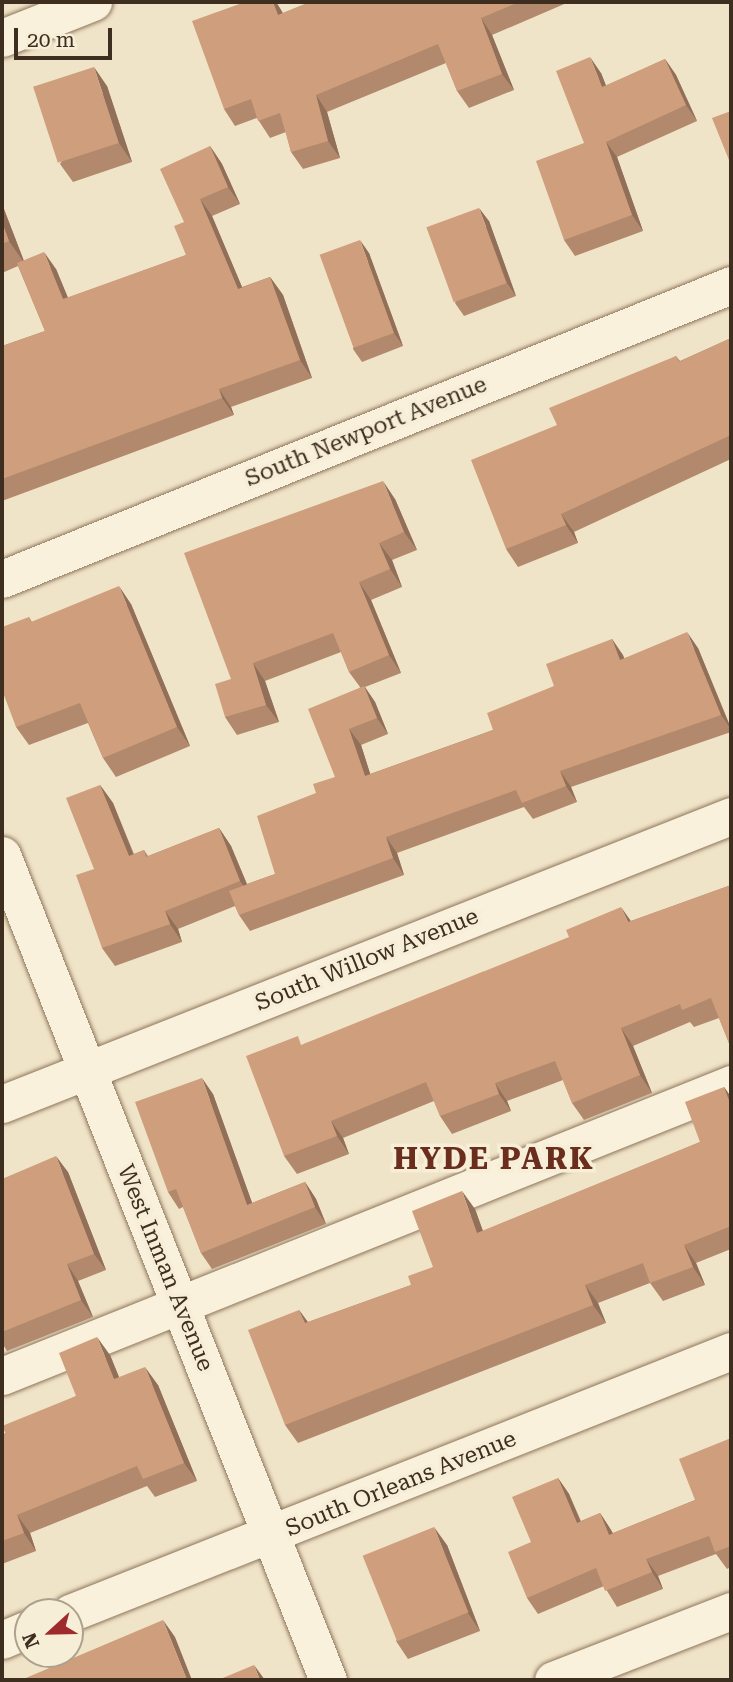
<!DOCTYPE html>
<html>
<head>
<meta charset="utf-8">
<style>
  body { margin:0 }
  #map { position:relative; width:733px; height:1682px; overflow:hidden; background:#f0e4c8; font-family:"Roboto Serif",serif }
  div>[style] { position:absolute }
  [style*='--x'] { left:calc(var(--x)*1px); top:calc(var(--y)*1px); width:calc(var(--w)*1px); rotate:calc(var(--a)*1deg) }
  .roads { filter:drop-shadow(0 0 2px #8d765c) drop-shadow(0 0 2px #8d765c) }
  .minor>* { height:37px; margin:-18.5px; padding:0 18.5px; transform-origin:18.5px; border-radius:18.5px; background:#faf1dc }
  .wall>* { inset:0; background:#b2896c }
  .shaded-wall>* { inset:0; background:#916f58 }
  .building>* { inset:0; background:#cf9f7d; transform-origin:0 0 }
  span { translate:-50% -50%; white-space:nowrap; text-align:center; line-height:1.15; -webkit-text-stroke:7px #f7eed8; paint-order:stroke }
  .street-label { font-size:23px; color:#3d2e20 }
  .district-label { font-size:30px; color:#6b2e1e; font-weight:700; letter-spacing:2px }
  .frame { position:absolute; inset:0; border:4px solid #3d2e20; pointer-events:none }
  .north { position:absolute; left:14px; top:1598px; width:70px; height:70px; box-sizing:border-box; background:#f7eed8; border:2px solid #ada18e; border-radius:50%; rotate:248deg; font-size:19px; font-weight:700; line-height:28px; text-align:center; color:#3d2e20 }
  .north::after { content:''; display:block; margin:auto; width:24px; height:32px; background:#9e2a2b; clip-path:polygon(50% 0,100% 100%,50% 72%,0 100%) }
  .scale { position:absolute; left:14px; top:28px; width:98px; height:32px; box-sizing:border-box; border:4px solid #3d2e20; border-top:0; padding-left:9px; font-size:21px; line-height:24px; white-space:nowrap; color:#3d2e20; -webkit-text-stroke:5px #f7eed8; paint-order:stroke }
</style>
</head>
<body>
<div id="map">
  <div class="roads">
    <div class="minor">
      <div style="--x:2;--y:38;--w:98;--a:-21.6"></div>
      <div style="--x:2;--y:579;--w:786;--a:-21.96"></div>
      <div style="--x:2;--y:855;--w:887;--a:68.44"></div>
      <div style="--x:2;--y:1104;--w:784;--a:-21.56"></div>
      <div style="--x:2;--y:1376;--w:785;--a:-21.83"></div>
      <div style="--x:70;--y:1613;--w:711;--a:-21.62"></div>
      <div style="--x:2;--y:1640;--w:28;--a:-23"></div>
      <div style="--x:553;--y:1680;--w:191;--a:-21.2"></div>
    </div>
  </div>
  <div class="wall">
    <div style="clip-path:polygon(245px 2px,276px 2px,283px 13px,310px 2px,569px 2px,492px 35px,514px 90px,469px 108px,457px 91px,446px 63px,327px 112px,340px 158px,303px 169px,291px 152px,286px 132px,270px 138px,257px 118px,235px 126px,224px 109px)"></div>
    <div style="clip-path:polygon(665px 59px,676px 75px,697px 121px,617px 157px,643px 231px,575px 256px,564px 240px,584px 143px,601px 73px,606px 86px)"></div>
    <div style="clip-path:polygon(107px 86px,132px 162px,73px 182px,60px 164px)"></div>
    <div style="clip-path:polygon(210px 146px,222px 164px,240px 204px,212px 216px,242px 287px,270px 277px,283px 295px,312px 378px,231px 407px,234px 415px,2px 501px,2px 346px,45px 331px,18px 266px,2px 273px,2px 204px,24px 261px,56px 269px,68px 298px,186px 255px,184px 222px)"></div>
    <div style="clip-path:polygon(489px 221px,516px 296px,464px 316px,455px 303px)"></div>
    <div style="clip-path:polygon(369px 253px,403px 346px,362px 362px,353px 349px)"></div>
    <div style="clip-path:polygon(731px 338px,731px 459px,574px 532px,578px 543px,518px 567px,506px 549px,557px 425px,676px 356px,680px 361px)"></div>
    <div style="clip-path:polygon(395px 499px,417px 550px,392px 560px,402px 587px,371px 600px,401px 673px,365px 687px,375px 702px,388px 734px,361px 745px,370px 774px,493px 730px,554px 686px,612px 639px,624px 658px,698px 648px,731px 728px,731px 732px,571px 787px,577px 802px,533px 819px,524px 807px,397px 853px,404px 875px,250px 931px,239px 915px,235px 906px,178px 929px,182px 942px,115px 966px,102px 948px,94px 869px,100px 785px,113px 803px,134px 854px,144px 850px,148px 856px,219px 828px,231px 846px,247px 884px,275px 874px,316px 793px,335px 777px,360px 687px,349px 672px,341px 652px,265px 681px,279px 722px,237px 735px,225px 717px,231px 679px)"></div>
    <div style="clip-path:polygon(131px 604px,190px 746px,116px 777px,103px 758px,88px 723px,29px 745px,16px 727px,29px 617px,32px 622px)"></div>
    <div style="clip-path:polygon(731px 885px,731px 1048px,719px 1018px,694px 1027px,690px 1022px,633px 1046px,652px 1093px,584px 1120px,572px 1103px,563px 1080px,507px 1101px,511px 1111px,452px 1134px,440px 1116px,434px 1101px,343px 1138px,349px 1154px,297px 1174px,284px 1156px,304px 1044px,631px 921px)"></div>
    <div style="clip-path:polygon(724px 1087px,731px 1097px,731px 1249px,696px 1263px,705px 1285px,663px 1301px,650px 1283px,598px 1303px,606px 1323px,298px 1443px,285px 1425px,299px 1310px,308px 1322px,411px 1285px,433px 1267px,475px 1209px,483px 1231px,700px 1142px)"></div>
    <div style="clip-path:polygon(213px 1094px,252px 1203px,305px 1182px,316px 1199px,326px 1224px,212px 1269px,201px 1253px,183px 1207px,179px 1209px,168px 1192px)"></div>
    <div style="clip-path:polygon(68px 1172px,106px 1270px,78px 1281px,93px 1317px,7px 1351px,2px 1343px,2px 1179px)"></div>
    <div style="clip-path:polygon(110px 1355px,119px 1377px,158px 1385px,197px 1481px,155px 1497px,147px 1486px,30px 1533px,36px 1551px,2px 1564px,2px 1435px,76px 1396px)"></div>
    <div style="clip-path:polygon(731px 1438px,731px 1567px,727px 1569px,716px 1554px,658px 1576px,663px 1589px,617px 1607px,604px 1586px,538px 1614px,527px 1598px,531px 1542px,558px 1478px,569px 1494px,581px 1521px,600px 1513px,613px 1533px,695px 1500px)"></div>
    <div style="clip-path:polygon(447px 1545px,480px 1631px,408px 1659px,396px 1641px)"></div>
  </div>
  <div class="shaded-wall">
    <div style="clip-path:polygon(273px 2px,276px 2px,281px 10px,290px 32px,278px 15px)"></div>
    <div style="clip-path:polygon(481px 18px,492px 35px,514px 90px,502px 74px)"></div>
    <div style="clip-path:polygon(590px 57px,601px 73px,613px 103px,602px 87px)"></div>
    <div style="clip-path:polygon(665px 59px,676px 75px,697px 121px,686px 105px)"></div>
    <div style="clip-path:polygon(94px 67px,107px 86px,132px 162px,119px 143px)"></div>
    <div style="clip-path:polygon(316px 95px,327px 112px,340px 158px,328px 141px)"></div>
    <div style="clip-path:polygon(606px 142px,617px 157px,643px 231px,632px 215px)"></div>
    <div style="clip-path:polygon(210px 146px,222px 164px,240px 204px,228px 187px)"></div>
    <div style="clip-path:polygon(200px 199px,212px 216px,250px 306px,238px 289px)"></div>
    <div style="clip-path:polygon(2px 204px,25px 264px,9px 241px,2px 222px)"></div>
    <div style="clip-path:polygon(479px 208px,489px 221px,516px 296px,507px 283px)"></div>
    <div style="clip-path:polygon(360px 240px,369px 253px,403px 346px,394px 333px)"></div>
    <div style="clip-path:polygon(44px 252px,56px 269px,76px 317px,63px 299px)"></div>
    <div style="clip-path:polygon(270px 277px,283px 295px,312px 378px,300px 360px)"></div>
    <div style="clip-path:polygon(219px 389px,231px 407px,234px 415px,222px 398px)"></div>
    <div style="clip-path:polygon(383px 481px,395px 499px,417px 550px,404px 532px)"></div>
    <div style="clip-path:polygon(561px 514px,574px 532px,578px 543px,566px 525px)"></div>
    <div style="clip-path:polygon(379px 543px,392px 560px,402px 587px,390px 569px)"></div>
    <div style="clip-path:polygon(359px 582px,371px 600px,401px 673px,389px 655px)"></div>
    <div style="clip-path:polygon(119px 586px,131px 604px,190px 746px,177px 727px)"></div>
    <div style="clip-path:polygon(687px 632px,698px 648px,731px 729px,721px 715px)"></div>
    <div style="clip-path:polygon(612px 639px,623px 655px,631px 676px,620px 660px)"></div>
    <div style="clip-path:polygon(253px 663px,265px 681px,279px 722px,266px 705px)"></div>
    <div style="clip-path:polygon(364px 686px,375px 702px,388px 734px,377px 718px)"></div>
    <div style="clip-path:polygon(349px 729px,361px 745px,376px 792px,365px 776px)"></div>
    <div style="clip-path:polygon(560px 771px,571px 787px,577px 802px,566px 786px)"></div>
    <div style="clip-path:polygon(100px 785px,113px 803px,141px 874px,129px 856px)"></div>
    <div style="clip-path:polygon(219px 828px,231px 846px,253px 899px,240px 881px)"></div>
    <div style="clip-path:polygon(386px 837px,397px 853px,404px 875px,393px 858px)"></div>
    <div style="clip-path:polygon(621px 907px,633px 924px,628px 922px)"></div>
    <div style="clip-path:polygon(165px 911px,178px 929px,182px 942px,170px 924px)"></div>
    <div style="clip-path:polygon(621px 1028px,633px 1046px,652px 1093px,640px 1075px)"></div>
    <div style="clip-path:polygon(202px 1078px,213px 1094px,259px 1222px,247px 1205px)"></div>
    <div style="clip-path:polygon(495px 1083px,507px 1101px,511px 1111px,499px 1094px)"></div>
    <div style="clip-path:polygon(724px 1087px,731px 1097px,731px 1106px)"></div>
    <div style="clip-path:polygon(331px 1121px,343px 1138px,349px 1154px,337px 1136px)"></div>
    <div style="clip-path:polygon(56px 1156px,68px 1172px,106px 1270px,94px 1254px)"></div>
    <div style="clip-path:polygon(305px 1182px,316px 1199px,326px 1224px,315px 1207px)"></div>
    <div style="clip-path:polygon(462px 1191px,475px 1209px,490px 1251px,477px 1233px)"></div>
    <div style="clip-path:polygon(684px 1245px,696px 1263px,705px 1285px,693px 1267px)"></div>
    <div style="clip-path:polygon(67px 1264px,78px 1281px,93px 1317px,81px 1300px)"></div>
    <div style="clip-path:polygon(585px 1285px,598px 1303px,606px 1323px,593px 1305px)"></div>
    <div style="clip-path:polygon(299px 1310px,312px 1328px,305px 1323px)"></div>
    <div style="clip-path:polygon(97px 1337px,110px 1355px,127px 1397px,114px 1379px)"></div>
    <div style="clip-path:polygon(145px 1367px,158px 1385px,197px 1481px,184px 1463px)"></div>
    <div style="clip-path:polygon(558px 1478px,569px 1494px,588px 1540px,577px 1523px)"></div>
    <div style="clip-path:polygon(600px 1513px,611px 1530px,620px 1551px,609px 1535px)"></div>
    <div style="clip-path:polygon(17px 1515px,30px 1533px,36px 1551px,24px 1533px)"></div>
    <div style="clip-path:polygon(434px 1527px,447px 1545px,480px 1631px,468px 1613px)"></div>
    <div style="clip-path:polygon(646px 1559px,658px 1576px,663px 1589px,652px 1572px)"></div>
    <div style="clip-path:polygon(163px 1620px,175px 1637px,192px 1680px,187px 1680px)"></div>
    <div style="clip-path:polygon(254px 1665px,265px 1680px,260px 1680px)"></div>
  </div>
  <div class="building">
    <div style="clip-path:polygon(245px 2px,273px 2px,278px 15px,310px 2px,519px 2px,481px 18px,502px 74px,457px 91px,438px 44px,316px 95px,328px 141px,291px 152px,280px 113px,258px 121px,251px 99px,224px 109px,192px 21px)"></div>
    <div style="clip-path:polygon(590px 57px,602px 87px,665px 59px,686px 105px,606px 142px,632px 215px,564px 240px,536px 161px,584px 143px,556px 71px)"></div>
    <div style="left:94px;top:67px;width:80px;height:64px;rotate:72deg"></div>
    <div style="clip-path:polygon(731px 111px,731px 165px,712px 118px)"></div>
    <div style="clip-path:polygon(210px 146px,228px 187px,200px 199px,238px 289px,270px 277px,300px 360px,219px 389px,222px 398px,2px 479px,2px 346px,45px 331px,17px 263px,44px 252px,63px 299px,186px 255px,174px 226px,184px 222px,160px 169px)"></div>
    <div style="left:479px;top:208px;width:80px;height:56px;rotate:70deg"></div>
    <div style="clip-path:polygon(2px 222px,9px 241px,2px 244px)"></div>
    <div style="left:360px;top:240px;width:99px;height:43px;rotate:70deg"></div>
    <div style="clip-path:polygon(731px 338px,731px 435px,561px 514px,566px 525px,506px 549px,471px 460px,557px 425px,549px 408px,676px 356px,679px 362px)"></div>
    <div style="clip-path:polygon(383px 481px,404px 532px,379px 543px,390px 569px,359px 582px,389px 655px,349px 672px,333px 633px,253px 663px,266px 705px,225px 717px,215px 684px,231px 679px,184px 553px)"></div>
    <div style="clip-path:polygon(119px 586px,177px 727px,103px 758px,80px 703px,16px 727px,2px 690px,2px 627px,29px 617px,31px 622px)"></div>
    <div style="clip-path:polygon(687px 632px,721px 715px,560px 771px,566px 786px,522px 803px,516px 790px,386px 837px,393px 858px,239px 915px,229px 891px,275px 874px,257px 816px,316px 793px,313px 784px,335px 777px,308px 709px,364px 686px,377px 718px,349px 729px,365px 776px,493px 730px,487px 713px,554px 686px,546px 664px,612px 639px,620px 660px)"></div>
    <div style="clip-path:polygon(100px 785px,129px 856px,144px 850px,146px 857px,219px 828px,240px 881px,165px 911px,170px 924px,102px 948px,76px 875px,94px 869px,66px 798px)"></div>
    <div style="clip-path:polygon(731px 885px,731px 1045px,730px 1046px,711px 998px,682px 1010px,680px 1004px,621px 1028px,640px 1075px,572px 1103px,555px 1061px,495px 1083px,499px 1094px,440px 1116px,426px 1082px,331px 1121px,337px 1136px,284px 1156px,246px 1056px,298px 1036px,301px 1045px,569px 937px,566px 930px,621px 907px,628px 922px)"></div>
    <div style="clip-path:polygon(202px 1078px,247px 1205px,305px 1182px,315px 1207px,201px 1253px,176px 1189px,168px 1192px,135px 1102px)"></div>
    <div style="clip-path:polygon(724px 1087px,731px 1106px,731px 1226px,684px 1245px,693px 1267px,650px 1283px,643px 1263px,585px 1285px,593px 1305px,285px 1425px,248px 1330px,299px 1310px,305px 1323px,411px 1285px,408px 1276px,433px 1267px,412px 1211px,462px 1191px,477px 1233px,700px 1142px,685px 1102px)"></div>
    <div style="clip-path:polygon(56px 1156px,94px 1254px,67px 1264px,81px 1300px,2px 1332px,2px 1179px)"></div>
    <div style="clip-path:polygon(97px 1337px,114px 1379px,145px 1367px,184px 1463px,143px 1479px,137px 1466px,17px 1515px,24px 1533px,2px 1541px,2px 1435px,6px 1434px,2px 1426px,76px 1396px,59px 1353px)"></div>
    <div style="clip-path:polygon(731px 1438px,731px 1546px,715px 1552px,709px 1536px,646px 1559px,652px 1572px,605px 1591px,596px 1568px,527px 1598px,508px 1552px,531px 1542px,512px 1497px,558px 1478px,577px 1523px,600px 1513px,609px 1535px,695px 1500px,679px 1459px)"></div>
    <div style="left:434px;top:1527px;width:92px;height:77px;rotate:68deg"></div>
    <div style="clip-path:polygon(163px 1620px,187px 1680px,21px 1680px)"></div>
    <div style="clip-path:polygon(254px 1665px,260px 1680px,218px 1680px)"></div>
  </div>
  <div class="street-label">
    <span style="left:366px;top:432px;rotate:-22deg">South Newport Avenue</span>
    <span style="left:367px;top:960px;rotate:-22deg">South Willow Avenue</span>
    <span style="left:165px;top:1268px;rotate:68deg">West Inman Avenue</span>
    <span style="left:401px;top:1484px;rotate:-22deg">South Orleans Avenue</span>
  </div>
  <div class="district-label">
    <span style="left:494px;top:1159px">HYDE PARK</span>
  </div>
  <div class="frame"></div>
  <div class="north">N</div>
  <div class="scale">20 m</div>
</div>
</body>
</html>
